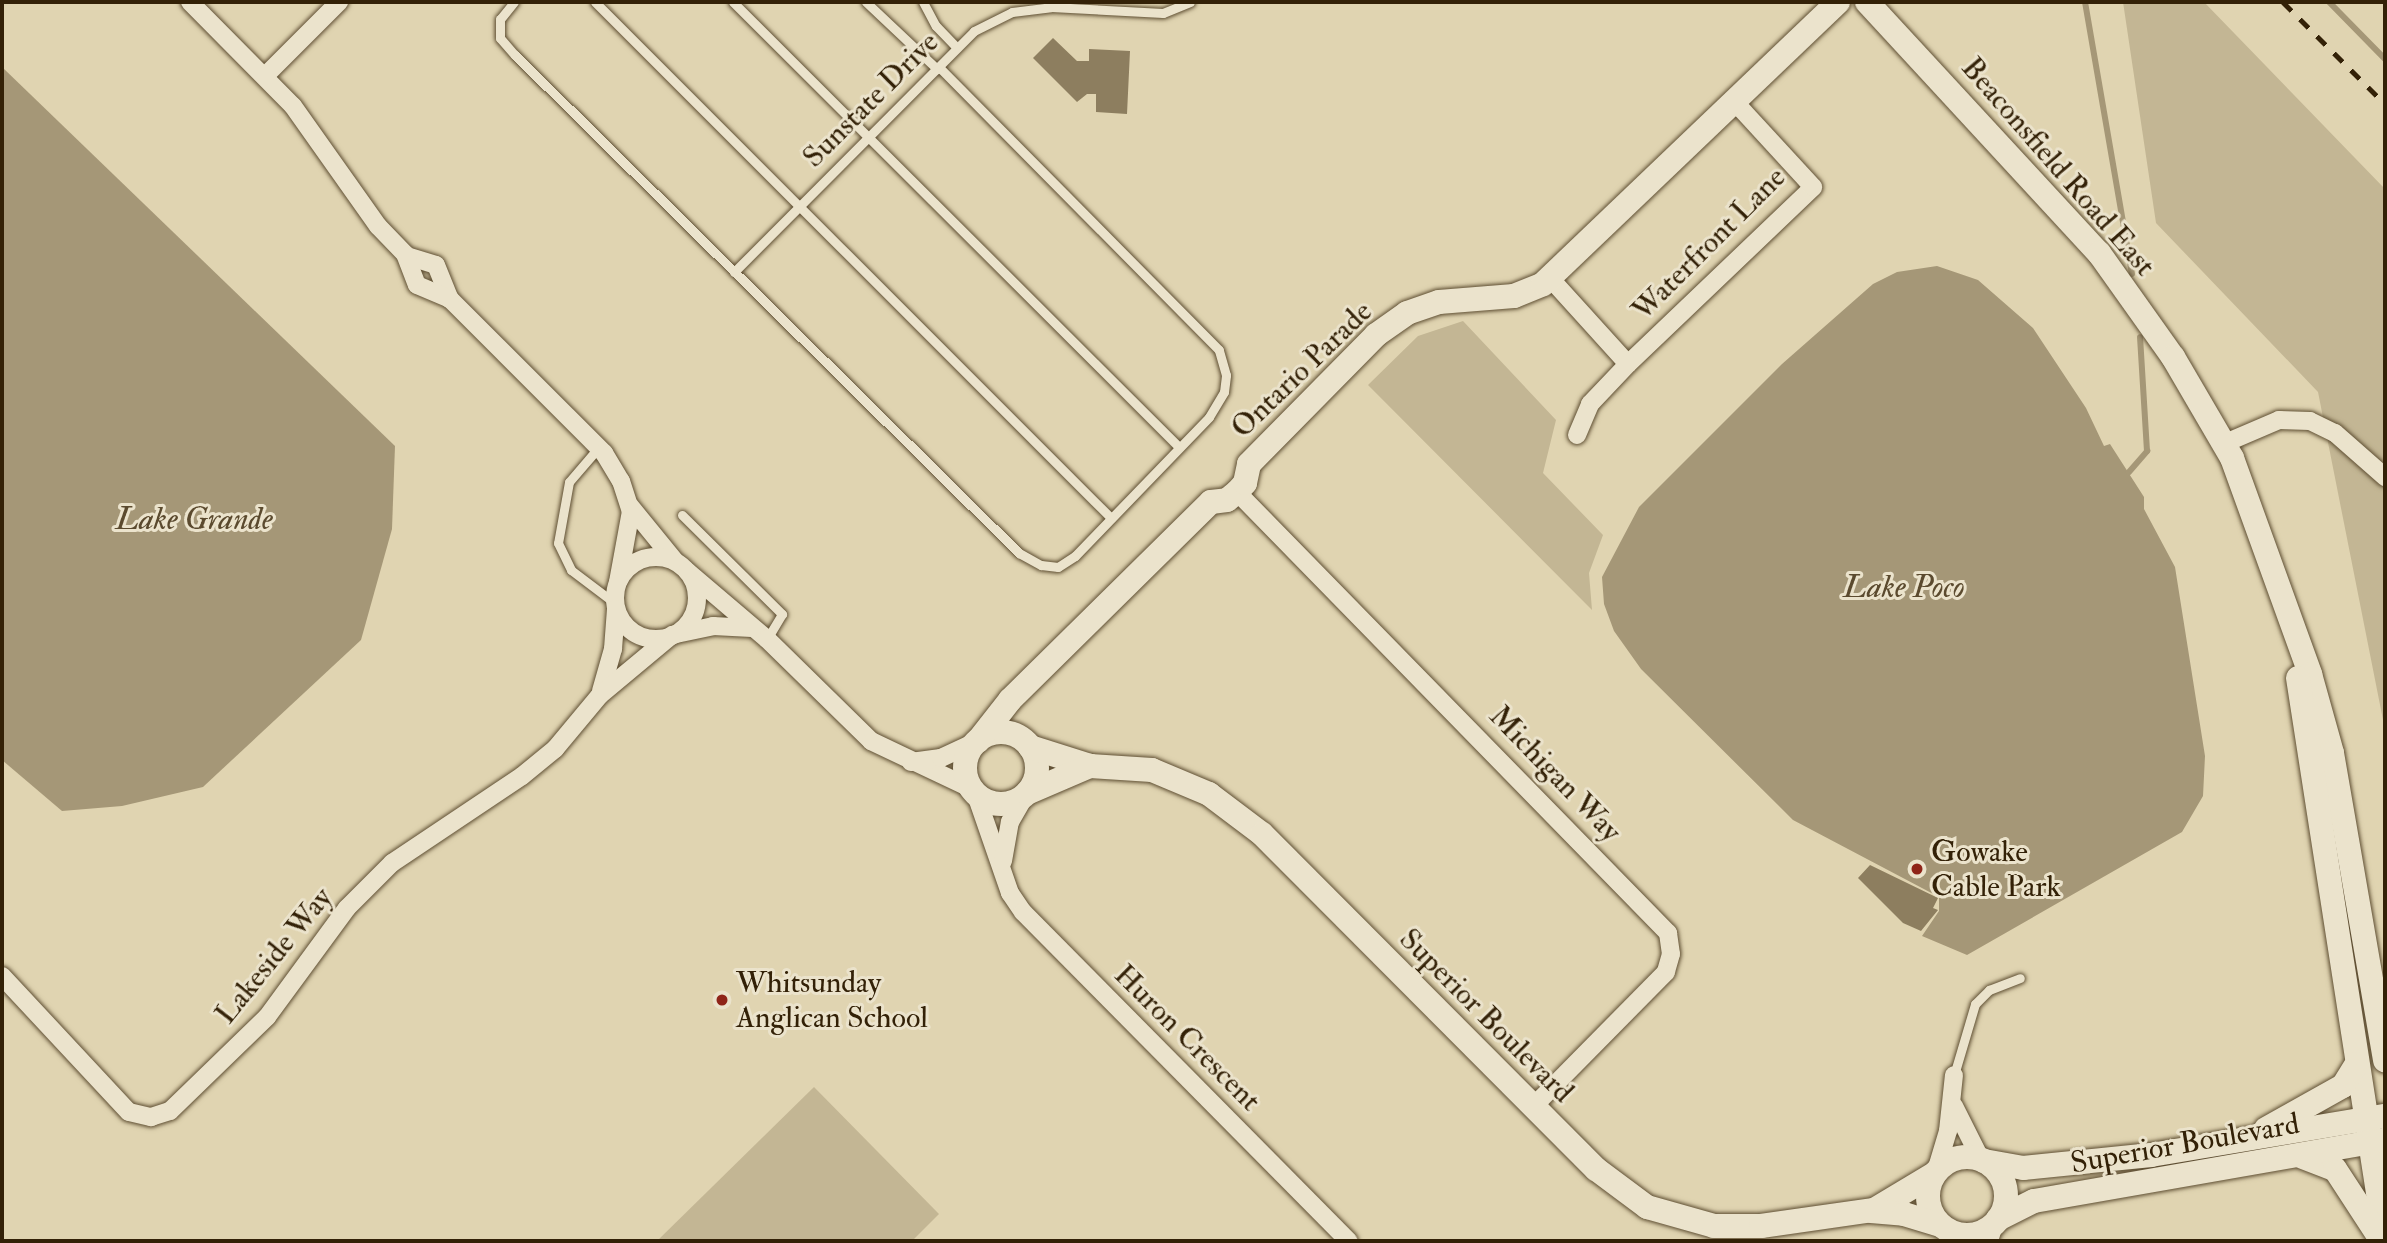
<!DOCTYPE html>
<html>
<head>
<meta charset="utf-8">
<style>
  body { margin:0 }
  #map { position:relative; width:2387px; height:1243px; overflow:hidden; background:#e0d4b1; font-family:"IM FELL Double Pica",serif }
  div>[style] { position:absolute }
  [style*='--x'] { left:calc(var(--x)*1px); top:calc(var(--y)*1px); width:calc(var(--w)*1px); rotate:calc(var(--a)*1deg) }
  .green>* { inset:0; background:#c3b694 }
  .water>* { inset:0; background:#a59777 }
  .stream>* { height:6px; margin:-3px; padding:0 3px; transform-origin:3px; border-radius:3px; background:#a59777 }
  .building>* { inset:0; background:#8d7e5f }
  .roads { filter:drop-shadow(0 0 2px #5e4e32) drop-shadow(0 0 2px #5e4e32) }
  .lane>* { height:9px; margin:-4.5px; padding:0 4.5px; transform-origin:4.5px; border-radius:4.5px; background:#ebe3cc }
  .street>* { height:18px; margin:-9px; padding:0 9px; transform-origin:9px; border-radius:9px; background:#ebe3cc }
  .street>.ring { margin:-9px; padding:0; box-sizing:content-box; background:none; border:18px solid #ebe3cc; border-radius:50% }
  .secondary>* { height:24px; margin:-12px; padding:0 12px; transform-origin:12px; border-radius:12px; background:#ebe3cc }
  .secondary>.ring { margin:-12px; padding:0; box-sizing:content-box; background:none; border:24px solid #ebe3cc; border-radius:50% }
  .rail>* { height:5px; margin-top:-2.5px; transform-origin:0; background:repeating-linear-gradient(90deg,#332107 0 12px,transparent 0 24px) }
  .dots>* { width:19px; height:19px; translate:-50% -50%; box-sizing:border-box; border:4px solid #ebe3cc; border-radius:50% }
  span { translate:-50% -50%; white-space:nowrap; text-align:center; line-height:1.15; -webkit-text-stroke:6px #ebe3cc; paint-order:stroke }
  .street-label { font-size:30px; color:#332107 }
  .poi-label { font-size:30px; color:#332107 }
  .left { translate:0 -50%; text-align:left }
  .water-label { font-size:32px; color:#5b4a2e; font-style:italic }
  .frame { position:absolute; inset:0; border:4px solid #332107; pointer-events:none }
</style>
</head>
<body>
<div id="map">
  <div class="green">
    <div style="clip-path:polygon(2123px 2px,2204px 2px,2385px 189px,2385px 730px,2318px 392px,2156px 223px)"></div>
    <div style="clip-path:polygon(1463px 321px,1556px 420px,1543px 473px,1603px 535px,1589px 573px,1592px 610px,1368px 385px,1418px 336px)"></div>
    <div style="clip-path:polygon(814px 1087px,939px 1214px,912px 1241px,657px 1241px)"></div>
  </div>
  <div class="water">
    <div style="clip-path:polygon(2px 67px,395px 446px,392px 529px,361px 640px,203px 787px,122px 806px,62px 811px,2px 760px)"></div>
    <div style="clip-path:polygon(1937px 266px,1978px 280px,2033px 328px,2086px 408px,2104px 446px,2110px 444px,2144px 497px,2144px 509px,2175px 567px,2205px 756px,2203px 796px,2182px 832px,1967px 955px,1922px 936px,1939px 911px,1939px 897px,1793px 820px,1641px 669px,1614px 631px,1604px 604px,1602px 577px,1639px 507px,1782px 364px,1873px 284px,1897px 272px)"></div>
  </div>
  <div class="stream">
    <div style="--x:2085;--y:2;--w:276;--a:80.2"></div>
    <div style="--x:2329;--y:2;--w:80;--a:45.5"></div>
    <div style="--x:2129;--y:472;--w:28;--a:-49"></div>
    <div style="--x:2147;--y:451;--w:114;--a:-93.5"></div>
  </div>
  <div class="building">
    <div style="clip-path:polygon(1053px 38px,1077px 61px,1089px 61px,1089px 49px,1130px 51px,1127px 114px,1096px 112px,1096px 94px,1087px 94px,1077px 102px,1033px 58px)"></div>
    <div style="clip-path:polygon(1870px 865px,1938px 898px,1933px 908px,1938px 910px,1921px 931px,1903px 923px,1858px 878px)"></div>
  </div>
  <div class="roads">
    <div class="lane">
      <div style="--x:514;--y:2;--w:22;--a:129"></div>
      <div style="--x:500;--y:19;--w:19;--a:90"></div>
      <div style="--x:500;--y:38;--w:23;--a:49"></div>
      <div style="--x:515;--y:55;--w:709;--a:44.66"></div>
      <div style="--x:1019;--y:553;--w:25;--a:29"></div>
      <div style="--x:1041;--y:565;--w:17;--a:7"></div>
      <div style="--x:1058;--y:567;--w:20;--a:-33"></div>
      <div style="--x:1075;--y:556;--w:193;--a:-46"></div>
      <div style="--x:1209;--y:417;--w:29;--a:-59"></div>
      <div style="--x:1224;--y:392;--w:17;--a:-83"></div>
      <div style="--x:1226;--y:375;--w:26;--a:-106"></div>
      <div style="--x:1219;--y:350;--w:398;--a:-134.7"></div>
      <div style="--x:595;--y:2;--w:730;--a:45"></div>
      <div style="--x:733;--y:2;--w:630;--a:44.94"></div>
      <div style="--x:866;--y:2;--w:98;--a:43.3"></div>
      <div style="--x:923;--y:2;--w:27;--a:62"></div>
      <div style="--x:936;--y:26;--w:30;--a:46"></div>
      <div style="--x:734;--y:272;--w:340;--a:-45.1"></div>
      <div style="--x:974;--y:31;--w:42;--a:-26.6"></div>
      <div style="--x:1012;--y:12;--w:39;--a:-7"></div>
      <div style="--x:1051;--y:7;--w:112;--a:3.1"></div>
      <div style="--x:1163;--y:13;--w:29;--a:-22"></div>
      <div style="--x:599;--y:447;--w:46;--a:130.6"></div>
      <div style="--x:569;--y:482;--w:62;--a:100.2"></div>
      <div style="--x:558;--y:543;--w:30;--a:64"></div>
      <div style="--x:571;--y:570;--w:56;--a:37.1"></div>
      <div style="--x:682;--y:515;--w:141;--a:44.7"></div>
      <div style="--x:782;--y:614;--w:29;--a:121"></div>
      <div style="--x:1954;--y:1075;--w:74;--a:-73.5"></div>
      <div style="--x:1975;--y:1004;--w:20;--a:-45"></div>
      <div style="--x:1989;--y:990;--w:33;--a:-21"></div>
    </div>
    <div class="street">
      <div style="--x:190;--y:2;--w:146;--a:45.3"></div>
      <div style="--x:293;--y:106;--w:147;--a:54.7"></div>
      <div style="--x:378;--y:226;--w:42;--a:46"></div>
      <div style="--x:407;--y:256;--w:30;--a:17"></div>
      <div style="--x:436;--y:265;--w:37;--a:68"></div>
      <div style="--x:450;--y:299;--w:218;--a:45"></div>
      <div style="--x:604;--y:453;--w:33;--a:59"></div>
      <div style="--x:621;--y:481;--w:32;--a:72"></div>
      <div style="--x:631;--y:511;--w:72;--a:100.4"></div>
      <div style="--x:265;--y:76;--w:105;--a:-45"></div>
      <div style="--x:405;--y:254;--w:33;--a:69"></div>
      <div style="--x:417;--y:285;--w:36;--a:23"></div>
      <div style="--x:1550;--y:278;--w:116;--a:47.8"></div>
      <div style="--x:1628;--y:364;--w:256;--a:-43.7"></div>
      <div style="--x:1813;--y:187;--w:117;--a:-132.6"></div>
      <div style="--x:1577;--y:435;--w:34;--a:-67"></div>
      <div style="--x:1590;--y:404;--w:55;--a:-46.5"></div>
      <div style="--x:2223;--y:444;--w:61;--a:-23.2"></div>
      <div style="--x:2279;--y:420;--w:31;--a:2"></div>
      <div style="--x:2310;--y:421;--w:28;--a:26"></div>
      <div style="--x:2335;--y:433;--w:67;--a:41.3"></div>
      <div style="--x:1237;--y:492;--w:617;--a:45.66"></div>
      <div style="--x:1668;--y:933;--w:21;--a:82"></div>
      <div style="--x:1671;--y:954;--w:19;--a:106"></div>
      <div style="--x:1666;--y:972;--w:190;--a:134.6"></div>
      <div style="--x:630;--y:506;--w:70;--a:50.8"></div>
      <div class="ring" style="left:615px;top:557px;width:64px;height:64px"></div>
      <div style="--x:687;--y:571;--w:105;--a:40.4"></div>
      <div style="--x:767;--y:639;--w:146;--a:44.4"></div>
      <div style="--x:871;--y:741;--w:114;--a:25.4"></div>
      <div style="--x:676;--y:634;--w:38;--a:-12"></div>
      <div style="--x:713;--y:626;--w:39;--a:3"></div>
      <div style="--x:601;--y:691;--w:44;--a:-74.1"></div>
      <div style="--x:613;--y:649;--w:40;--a:-85.7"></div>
      <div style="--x:911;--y:762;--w:30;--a:-8"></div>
      <div style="--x:941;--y:758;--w:38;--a:-25"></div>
      <div style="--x:975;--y:792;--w:107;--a:70.9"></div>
      <div style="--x:1010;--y:893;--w:23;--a:56"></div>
      <div style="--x:1023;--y:912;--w:463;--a:45.3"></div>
      <div style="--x:1003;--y:861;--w:40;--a:-80"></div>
      <div style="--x:1010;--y:822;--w:32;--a:-60"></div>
      <div style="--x:2;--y:976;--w:186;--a:47"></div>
      <div style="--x:129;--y:1112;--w:23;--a:13"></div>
      <div style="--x:151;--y:1117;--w:20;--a:-18"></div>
      <div style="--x:170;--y:1111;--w:135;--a:-44.1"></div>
      <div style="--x:267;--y:1017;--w:135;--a:-53.7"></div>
      <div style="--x:347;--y:908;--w:64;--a:-45"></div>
      <div style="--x:392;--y:863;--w:156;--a:-33.8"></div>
      <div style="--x:522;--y:776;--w:43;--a:-39.3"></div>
      <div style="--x:555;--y:749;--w:70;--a:-50.2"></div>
      <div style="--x:600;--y:695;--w:94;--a:-39.8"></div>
      <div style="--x:1954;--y:1106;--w:60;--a:63.4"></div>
      <div style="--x:1936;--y:1171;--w:42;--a:-73.3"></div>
      <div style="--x:1948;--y:1131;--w:56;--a:-83.9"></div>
      <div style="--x:1947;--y:1230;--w:14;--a:54"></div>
      <div style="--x:1989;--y:1241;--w:17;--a:-73"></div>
    </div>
    <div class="secondary">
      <div style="--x:1867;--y:2;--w:342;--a:47.3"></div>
      <div style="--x:2099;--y:253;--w:128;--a:54.6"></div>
      <div style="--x:2173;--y:357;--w:117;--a:59.7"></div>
      <div style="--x:2232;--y:458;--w:230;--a:70.1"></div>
      <div style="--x:2310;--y:674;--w:82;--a:74.4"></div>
      <div style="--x:2332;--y:753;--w:312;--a:80.2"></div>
      <div style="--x:2298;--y:678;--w:567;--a:81.17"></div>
      <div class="ring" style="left:965px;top:732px;width:48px;height:48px"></div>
      <div style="--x:978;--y:741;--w:52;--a:-52"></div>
      <div style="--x:1010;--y:700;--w:282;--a:-44.6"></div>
      <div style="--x:1211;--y:502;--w:16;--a:-7"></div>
      <div style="--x:1227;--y:500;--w:13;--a:-39"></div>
      <div style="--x:1237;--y:492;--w:12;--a:-48"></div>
      <div style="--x:1245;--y:483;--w:19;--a:-78"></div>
      <div style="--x:1249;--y:464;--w:181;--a:-45.4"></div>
      <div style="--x:1376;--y:335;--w:38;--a:-35"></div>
      <div style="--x:1407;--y:313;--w:34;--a:-19"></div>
      <div style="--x:1439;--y:302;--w:75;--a:-4.6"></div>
      <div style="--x:1514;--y:296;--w:31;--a:-22"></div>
      <div style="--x:1543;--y:284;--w:408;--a:-43.7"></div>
      <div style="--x:1030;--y:747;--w:63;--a:17.6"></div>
      <div style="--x:1090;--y:766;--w:62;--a:3.7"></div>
      <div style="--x:1152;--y:770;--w:62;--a:22.8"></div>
      <div style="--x:1209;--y:794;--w:66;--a:37"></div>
      <div style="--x:1262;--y:834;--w:473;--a:45.1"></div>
      <div style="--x:1596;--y:1169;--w:64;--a:36.7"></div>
      <div style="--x:1647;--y:1207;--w:70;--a:15.8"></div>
      <div style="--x:1714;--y:1226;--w:47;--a:0"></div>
      <div style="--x:1761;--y:1226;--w:114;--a:-8.1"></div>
      <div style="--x:1874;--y:1210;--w:70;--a:-31"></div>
      <div style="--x:1027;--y:793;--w:69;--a:-23.2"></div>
      <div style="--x:2266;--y:1129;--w:88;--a:-29.2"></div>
      <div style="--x:2343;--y:1086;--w:26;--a:-58"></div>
      <div class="ring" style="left:1928px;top:1157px;width:54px;height:54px"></div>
      <div style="--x:2303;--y:1157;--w:34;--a:21"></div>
      <div style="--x:2335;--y:1169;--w:82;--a:56.9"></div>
      <div style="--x:1984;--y:1161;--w:40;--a:10"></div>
      <div style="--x:2023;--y:1168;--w:129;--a:-5.8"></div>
      <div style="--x:2151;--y:1155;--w:237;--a:-9.5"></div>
      <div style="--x:1871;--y:1211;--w:33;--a:5"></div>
      <div style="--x:1904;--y:1214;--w:38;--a:17"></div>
      <div style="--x:1998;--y:1219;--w:40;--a:-26.6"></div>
      <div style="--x:2034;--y:1201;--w:356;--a:-9.9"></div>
    </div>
  </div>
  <div class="rail">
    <div style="--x:2283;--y:2;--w:144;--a:45"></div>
  </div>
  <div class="dots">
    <div style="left:1917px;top:869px;background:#8f2418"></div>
    <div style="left:722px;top:1000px;background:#8f2418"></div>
  </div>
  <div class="street-label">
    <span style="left:871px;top:100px;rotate:-45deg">Sunstate Drive</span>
    <span style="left:2058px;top:167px;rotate:49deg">Beaconsfield Road East</span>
    <span style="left:1709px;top:244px;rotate:-45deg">Waterfront Lane</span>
    <span style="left:1302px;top:370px;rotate:-44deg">Ontario Parade</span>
    <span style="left:1555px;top:774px;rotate:46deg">Michigan Way</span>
    <span style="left:274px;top:956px;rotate:-51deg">Lakeside Way</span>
    <span style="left:1486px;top:1016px;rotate:45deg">Superior Boulevard</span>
    <span style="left:1187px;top:1038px;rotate:45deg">Huron Crescent</span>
    <span style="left:2185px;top:1144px;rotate:-10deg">Superior Boulevard</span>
  </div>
  <div class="poi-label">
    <span class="left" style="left:1931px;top:869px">Gowake<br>Cable Park</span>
    <span class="left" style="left:736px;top:1000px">Whitsunday<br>Anglican School</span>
  </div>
  <div class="water-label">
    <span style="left:194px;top:519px">Lake Grande</span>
    <span style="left:1904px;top:587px">Lake Poco</span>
  </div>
  <div class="frame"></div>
</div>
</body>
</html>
